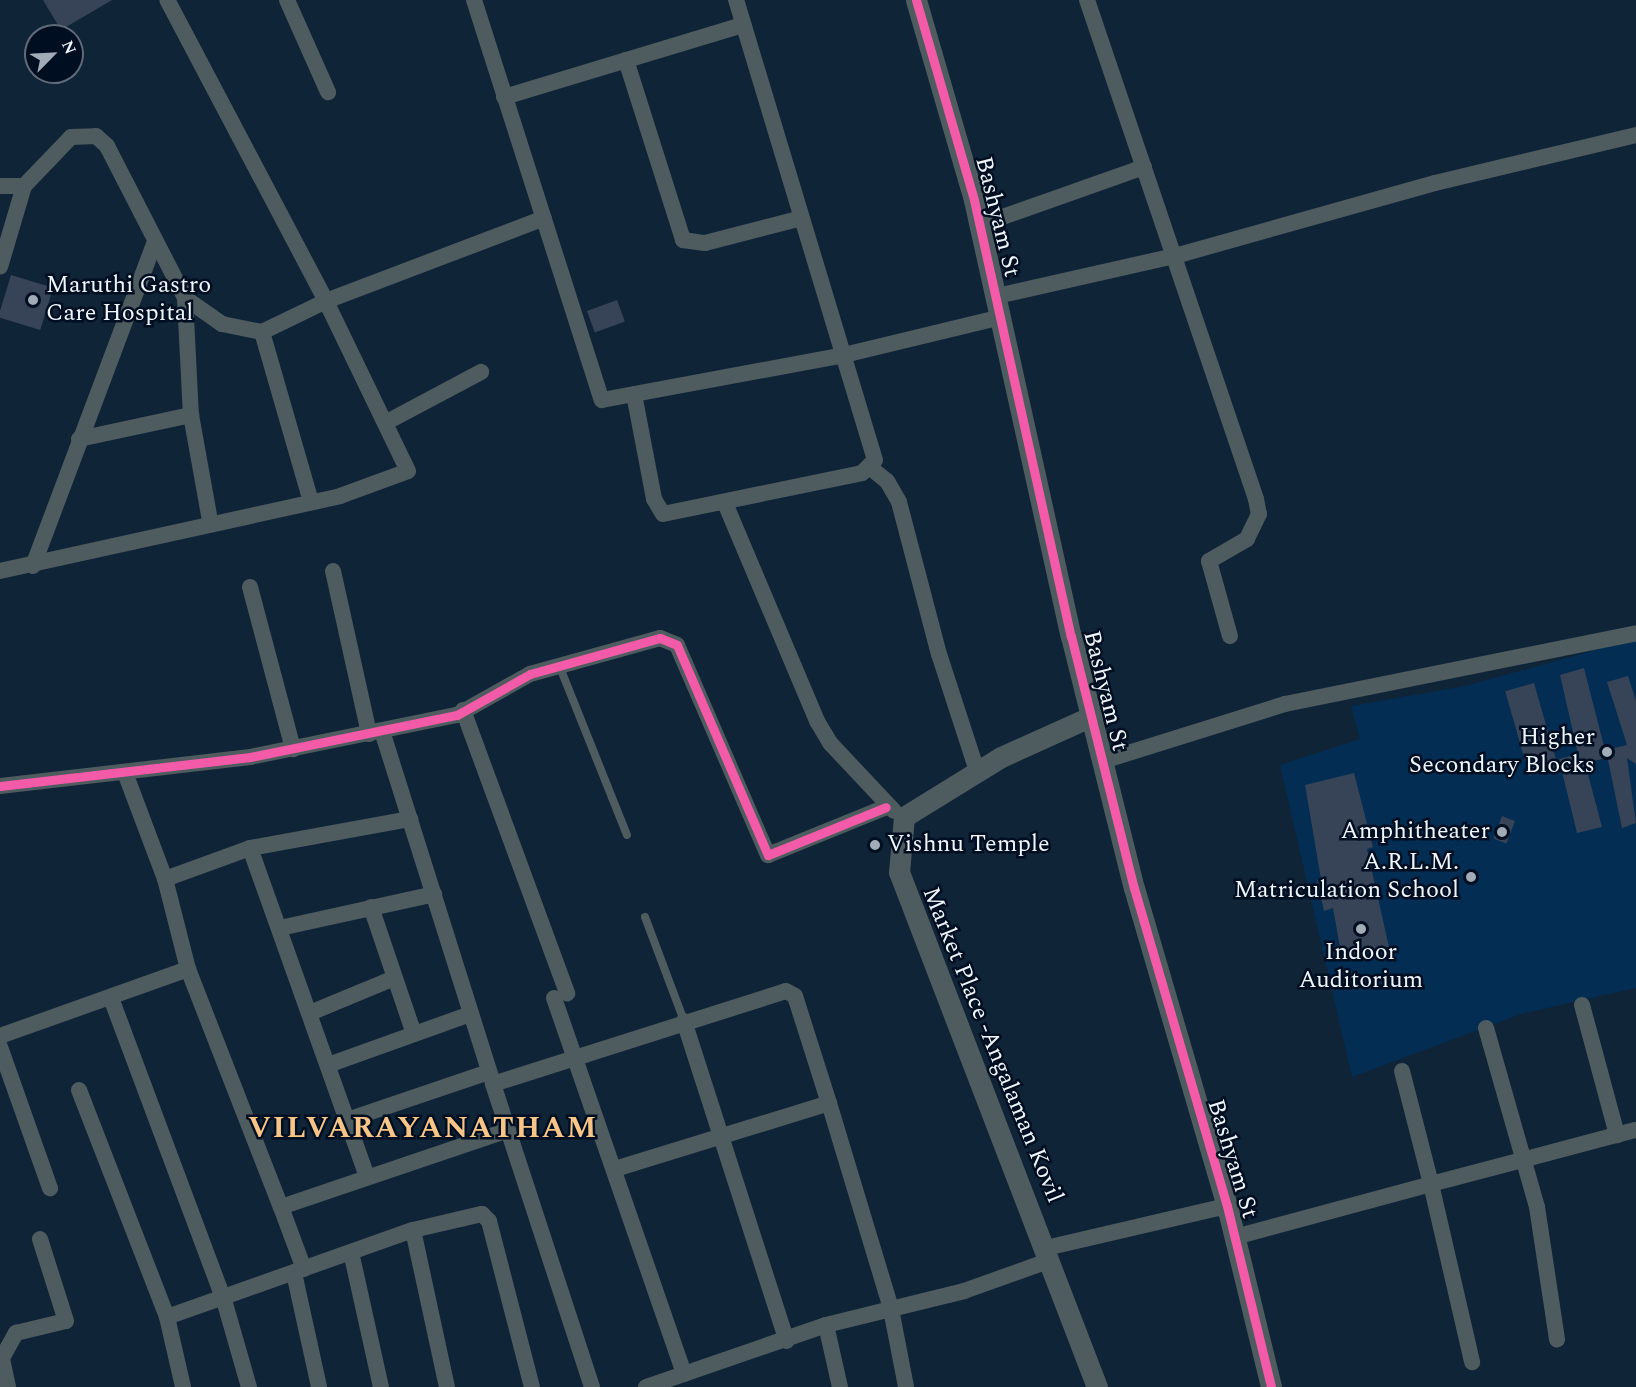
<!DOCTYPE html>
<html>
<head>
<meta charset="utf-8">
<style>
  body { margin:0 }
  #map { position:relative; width:1636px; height:1387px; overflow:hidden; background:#102438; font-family:Spectral,serif }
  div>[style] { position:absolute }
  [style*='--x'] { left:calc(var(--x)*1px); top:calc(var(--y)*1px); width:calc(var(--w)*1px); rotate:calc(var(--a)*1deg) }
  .built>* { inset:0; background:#032d52 }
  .building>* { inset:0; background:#374357; transform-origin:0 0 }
  .service>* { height:8px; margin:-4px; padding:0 4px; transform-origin:4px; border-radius:4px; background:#4e5c5f }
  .minor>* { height:16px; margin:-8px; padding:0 8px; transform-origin:8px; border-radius:8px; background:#4e5c5f }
  .tertiary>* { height:21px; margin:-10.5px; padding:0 10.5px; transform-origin:10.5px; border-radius:10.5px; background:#4e5c5f }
  .cycleway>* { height:9px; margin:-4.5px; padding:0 4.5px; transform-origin:4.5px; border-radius:4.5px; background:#f35aa7 }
  .dots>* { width:16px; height:16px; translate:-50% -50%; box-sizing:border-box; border:3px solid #000e21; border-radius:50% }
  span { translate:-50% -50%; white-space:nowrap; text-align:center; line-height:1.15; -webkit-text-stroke:5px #000e21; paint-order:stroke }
  .street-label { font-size:24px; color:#eff5fb }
  .poi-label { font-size:24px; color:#eff5fb }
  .left { translate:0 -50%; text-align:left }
  .right { translate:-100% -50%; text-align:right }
  .district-label { font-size:30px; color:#f9c586; font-weight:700; letter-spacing:1.5px }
  .north { position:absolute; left:24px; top:24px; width:60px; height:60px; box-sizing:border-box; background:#000e21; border:2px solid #606a78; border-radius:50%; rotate:66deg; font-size:16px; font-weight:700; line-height:24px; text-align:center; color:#eff5fb }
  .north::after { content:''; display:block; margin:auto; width:21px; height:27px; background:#a1acb7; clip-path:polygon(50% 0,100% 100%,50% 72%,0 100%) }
</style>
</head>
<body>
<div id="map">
  <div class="built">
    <div style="clip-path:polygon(1636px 639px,1636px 988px,1521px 1014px,1352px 1077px,1280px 765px,1360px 739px,1351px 706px,1465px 686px)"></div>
  </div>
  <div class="building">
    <div style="clip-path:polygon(43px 0,112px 0,61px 30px)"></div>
    <div style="left:11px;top:275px;width:44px;height:44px;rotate:17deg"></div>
    <div style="left:617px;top:300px;width:23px;height:32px;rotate:70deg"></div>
    <div style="clip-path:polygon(1584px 668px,1607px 758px,1585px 763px,1602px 827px,1577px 833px,1559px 759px,1578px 754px,1560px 675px)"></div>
    <div style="clip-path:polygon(1628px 676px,1636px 701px,1636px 764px,1627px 758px,1636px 823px,1622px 828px,1606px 750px,1627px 745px,1607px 682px)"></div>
    <div style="left:1534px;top:683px;width:88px;height:30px;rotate:74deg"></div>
    <div style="clip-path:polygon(1354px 773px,1373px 847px,1367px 849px,1389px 947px,1342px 959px,1333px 908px,1324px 911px,1317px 880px,1321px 879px,1305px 785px)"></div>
    <div style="left:1502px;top:816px;width:14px;height:24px;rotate:21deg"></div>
  </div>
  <div class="service">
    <div style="--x:559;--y:665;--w:183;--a:68.2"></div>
    <div style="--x:645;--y:917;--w:111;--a:69.4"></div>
  </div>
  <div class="minor">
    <div style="--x:287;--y:0;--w:101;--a:66"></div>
    <div style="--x:474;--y:0;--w:420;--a:72.3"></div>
    <div style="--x:602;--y:400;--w:246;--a:-10.5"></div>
    <div style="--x:844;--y:355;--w:162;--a:-13.6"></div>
    <div style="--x:1087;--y:0;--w:527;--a:71.29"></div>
    <div style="--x:1256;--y:499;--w:15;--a:79"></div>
    <div style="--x:1259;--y:514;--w:28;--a:116"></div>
    <div style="--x:1247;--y:539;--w:44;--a:149.9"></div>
    <div style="--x:1209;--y:561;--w:78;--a:74.4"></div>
    <div style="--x:626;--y:60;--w:189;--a:72.4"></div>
    <div style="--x:683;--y:240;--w:22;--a:8"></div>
    <div style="--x:705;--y:243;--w:100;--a:-14.5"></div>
    <div style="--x:504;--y:97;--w:250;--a:-16.8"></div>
    <div style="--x:0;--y:186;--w:24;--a:0"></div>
    <div style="--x:24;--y:186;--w:84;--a:106.5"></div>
    <div style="--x:24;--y:186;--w:68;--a:-46.2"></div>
    <div style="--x:71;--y:137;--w:25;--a:-2"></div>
    <div style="--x:96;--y:136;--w:15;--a:42"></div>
    <div style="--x:107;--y:146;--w:171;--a:62.8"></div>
    <div style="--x:185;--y:298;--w:45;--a:35.1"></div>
    <div style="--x:222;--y:324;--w:41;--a:11.3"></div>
    <div style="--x:262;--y:332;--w:71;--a:-25.8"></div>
    <div style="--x:326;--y:301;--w:233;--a:-20.8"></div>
    <div style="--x:980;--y:225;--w:174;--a:-19.5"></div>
    <div style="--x:997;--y:296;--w:182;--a:-12.7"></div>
    <div style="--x:1175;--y:256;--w:270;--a:-15.7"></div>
    <div style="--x:1435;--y:183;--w:207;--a:-13.4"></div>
    <div style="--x:185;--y:298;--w:117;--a:87.1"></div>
    <div style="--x:191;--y:415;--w:108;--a:79.8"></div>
    <div style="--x:262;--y:332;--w:177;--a:73.9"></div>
    <div style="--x:634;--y:394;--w:107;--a:79.2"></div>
    <div style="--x:654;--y:499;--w:17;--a:59"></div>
    <div style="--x:663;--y:514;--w:203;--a:-11.6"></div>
    <div style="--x:862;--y:473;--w:18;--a:-45"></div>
    <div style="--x:875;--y:460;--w:481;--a:-106.8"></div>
    <div style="--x:385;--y:423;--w:109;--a:-28"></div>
    <div style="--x:79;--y:439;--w:115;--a:-12.1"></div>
    <div style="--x:872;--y:469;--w:19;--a:39"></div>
    <div style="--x:887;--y:481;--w:24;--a:60"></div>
    <div style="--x:899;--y:502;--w:157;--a:75.3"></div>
    <div style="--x:939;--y:654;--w:123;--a:72"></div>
    <div style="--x:725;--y:503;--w:237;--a:67.1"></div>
    <div style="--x:817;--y:721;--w:26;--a:59"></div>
    <div style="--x:830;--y:743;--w:93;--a:46.7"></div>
    <div style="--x:33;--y:566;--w:344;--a:-69.4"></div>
    <div style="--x:0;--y:571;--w:348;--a:-12.4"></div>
    <div style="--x:340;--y:496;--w:72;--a:-20.2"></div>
    <div style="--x:408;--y:471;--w:189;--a:-115.8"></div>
    <div style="--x:326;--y:301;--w:340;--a:-117.8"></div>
    <div style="--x:333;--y:571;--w:167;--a:77.5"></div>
    <div style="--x:250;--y:587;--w:168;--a:75.1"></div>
    <div style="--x:463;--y:710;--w:302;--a:69.8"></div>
    <div style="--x:382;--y:731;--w:370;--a:72.5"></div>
    <div style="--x:1103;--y:761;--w:191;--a:-17.4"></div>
    <div style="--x:1285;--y:704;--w:358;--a:-11.4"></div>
    <div style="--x:0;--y:786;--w:252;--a:-6.6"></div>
    <div style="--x:250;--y:757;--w:211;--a:-11.5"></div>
    <div style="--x:457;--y:715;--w:84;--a:-29.3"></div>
    <div style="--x:530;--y:674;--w:135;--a:-15.5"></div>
    <div style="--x:660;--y:638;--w:18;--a:22"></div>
    <div style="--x:677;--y:645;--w:229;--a:66.6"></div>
    <div style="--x:768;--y:855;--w:127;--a:-22.1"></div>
    <div style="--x:250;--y:848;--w:349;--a:70.4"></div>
    <div style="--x:165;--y:879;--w:90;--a:-20"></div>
    <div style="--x:250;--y:848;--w:163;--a:-10.3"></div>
    <div style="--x:371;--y:907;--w:134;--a:71.3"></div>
    <div style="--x:280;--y:928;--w:158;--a:-12.4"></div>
    <div style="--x:188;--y:969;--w:256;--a:68.7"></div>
    <div style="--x:111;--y:998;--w:322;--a:69.5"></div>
    <div style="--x:224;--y:1300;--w:91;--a:74"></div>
    <div style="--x:554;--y:998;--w:398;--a:70.9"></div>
    <div style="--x:1582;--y:1005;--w:135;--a:74.9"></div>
    <div style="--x:310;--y:1013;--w:91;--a:-22.6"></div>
    <div style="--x:684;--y:1021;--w:336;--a:72.2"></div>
    <div style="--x:1486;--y:1028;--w:186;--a:74.1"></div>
    <div style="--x:1537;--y:1207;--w:134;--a:81.4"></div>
    <div style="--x:0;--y:1036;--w:200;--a:-19.6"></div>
    <div style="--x:188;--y:969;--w:93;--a:-104.3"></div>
    <div style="--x:165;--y:879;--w:111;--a:-110.6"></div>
    <div style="--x:0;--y:1047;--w:150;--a:70.5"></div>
    <div style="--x:328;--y:1065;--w:149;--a:-19.7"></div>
    <div style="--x:1402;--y:1071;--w:117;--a:75.6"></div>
    <div style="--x:1431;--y:1184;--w:212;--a:-14.8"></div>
    <div style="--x:79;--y:1090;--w:243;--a:68.8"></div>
    <div style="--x:167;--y:1317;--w:72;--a:77.1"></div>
    <div style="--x:347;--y:1120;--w:150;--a:-18.7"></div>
    <div style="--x:615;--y:1169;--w:224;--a:-17.1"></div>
    <div style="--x:413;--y:1230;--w:161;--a:77.8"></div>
    <div style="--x:1235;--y:1237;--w:203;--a:-15.1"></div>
    <div style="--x:1431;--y:1184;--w:183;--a:77"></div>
    <div style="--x:1046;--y:1248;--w:186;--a:-13.1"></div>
    <div style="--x:351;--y:1252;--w:138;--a:77.5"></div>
    <div style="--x:304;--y:1269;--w:66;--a:-110.4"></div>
    <div style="--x:281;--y:1207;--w:237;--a:-18.7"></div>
    <div style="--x:294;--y:1273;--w:117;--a:77.6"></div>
    <div style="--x:167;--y:1317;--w:261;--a:-19.5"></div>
    <div style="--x:413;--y:1230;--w:71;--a:-13.1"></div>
    <div style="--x:482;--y:1214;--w:10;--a:45"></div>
    <div style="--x:489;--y:1221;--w:171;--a:75.5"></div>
    <div style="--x:826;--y:1325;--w:64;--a:77.3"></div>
    <div style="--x:8;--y:1387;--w:30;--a:-102"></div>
    <div style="--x:2;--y:1358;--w:29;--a:-61"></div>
    <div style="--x:16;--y:1333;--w:51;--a:-13.5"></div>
    <div style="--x:66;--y:1321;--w:86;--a:-107.6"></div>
    <div style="--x:592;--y:1387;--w:319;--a:-108.1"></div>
    <div style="--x:493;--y:1084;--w:307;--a:-17.6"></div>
    <div style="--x:786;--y:991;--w:10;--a:29"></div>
    <div style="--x:795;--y:996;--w:112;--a:72.4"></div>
    <div style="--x:829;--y:1103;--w:215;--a:73.2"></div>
    <div style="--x:891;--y:1309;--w:79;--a:79.1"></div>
    <div style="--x:646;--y:1387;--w:190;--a:-19"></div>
    <div style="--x:826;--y:1325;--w:142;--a:-13.8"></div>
    <div style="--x:964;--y:1291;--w:92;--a:-19.6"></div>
  </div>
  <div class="tertiary">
    <div style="--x:916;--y:0;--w:208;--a:73.8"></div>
    <div style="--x:974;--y:200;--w:447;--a:77.5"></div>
    <div style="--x:1071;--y:636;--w:260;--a:76"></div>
    <div style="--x:1134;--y:888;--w:331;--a:73.7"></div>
    <div style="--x:1227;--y:1206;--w:186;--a:76.3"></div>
    <div style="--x:1092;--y:716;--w:100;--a:155.7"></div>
    <div style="--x:1001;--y:757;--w:114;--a:148.3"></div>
    <div style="--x:904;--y:817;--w:55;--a:95.2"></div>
    <div style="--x:899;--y:872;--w:552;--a:68.97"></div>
  </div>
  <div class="cycleway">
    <div style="--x:916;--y:0;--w:208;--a:73.8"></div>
    <div style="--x:974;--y:200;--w:447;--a:77.5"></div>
    <div style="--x:1071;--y:636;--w:260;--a:76"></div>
    <div style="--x:1134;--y:888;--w:331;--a:73.7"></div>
    <div style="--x:1227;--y:1206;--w:186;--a:76.3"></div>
    <div style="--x:0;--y:786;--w:252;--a:-6.6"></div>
    <div style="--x:250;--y:757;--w:211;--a:-11.5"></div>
    <div style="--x:457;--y:715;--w:84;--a:-29.3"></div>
    <div style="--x:530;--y:674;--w:135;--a:-15.5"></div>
    <div style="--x:660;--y:638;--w:18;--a:22"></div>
    <div style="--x:677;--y:645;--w:229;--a:66.6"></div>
    <div style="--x:768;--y:855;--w:127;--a:-22.1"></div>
  </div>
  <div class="dots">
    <div style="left:33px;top:300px;background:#a1acb7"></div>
    <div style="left:1607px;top:752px;background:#a1acb7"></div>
    <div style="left:1502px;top:832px;background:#a1acb7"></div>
    <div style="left:875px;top:845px;background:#a1acb7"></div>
    <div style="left:1471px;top:877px;background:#a1acb7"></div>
    <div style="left:1361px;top:929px;background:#a1acb7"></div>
  </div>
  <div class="street-label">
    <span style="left:997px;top:217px;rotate:76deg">Bashyam St</span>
    <span style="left:1105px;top:691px;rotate:76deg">Bashyam St</span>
    <span style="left:992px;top:1045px;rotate:68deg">Market Place -Angalaman Kovil</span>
    <span style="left:1232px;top:1159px;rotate:73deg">Bashyam St</span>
  </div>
  <div class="poi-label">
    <span class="left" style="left:46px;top:300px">Maruthi Gastro<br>Care Hospital</span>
    <span class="right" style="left:1595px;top:752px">Higher<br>Secondary Blocks</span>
    <span class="right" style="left:1490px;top:832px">Amphitheater</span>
    <span class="left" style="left:887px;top:845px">Vishnu Temple</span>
    <span class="right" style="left:1459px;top:877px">A.R.L.M.<br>Matriculation School</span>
    <span style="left:1361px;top:967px">Indoor<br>Auditorium</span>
  </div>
  <div class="district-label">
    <span style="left:423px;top:1128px">VILVARAYANATHAM</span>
  </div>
  <div class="north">N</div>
</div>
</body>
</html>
